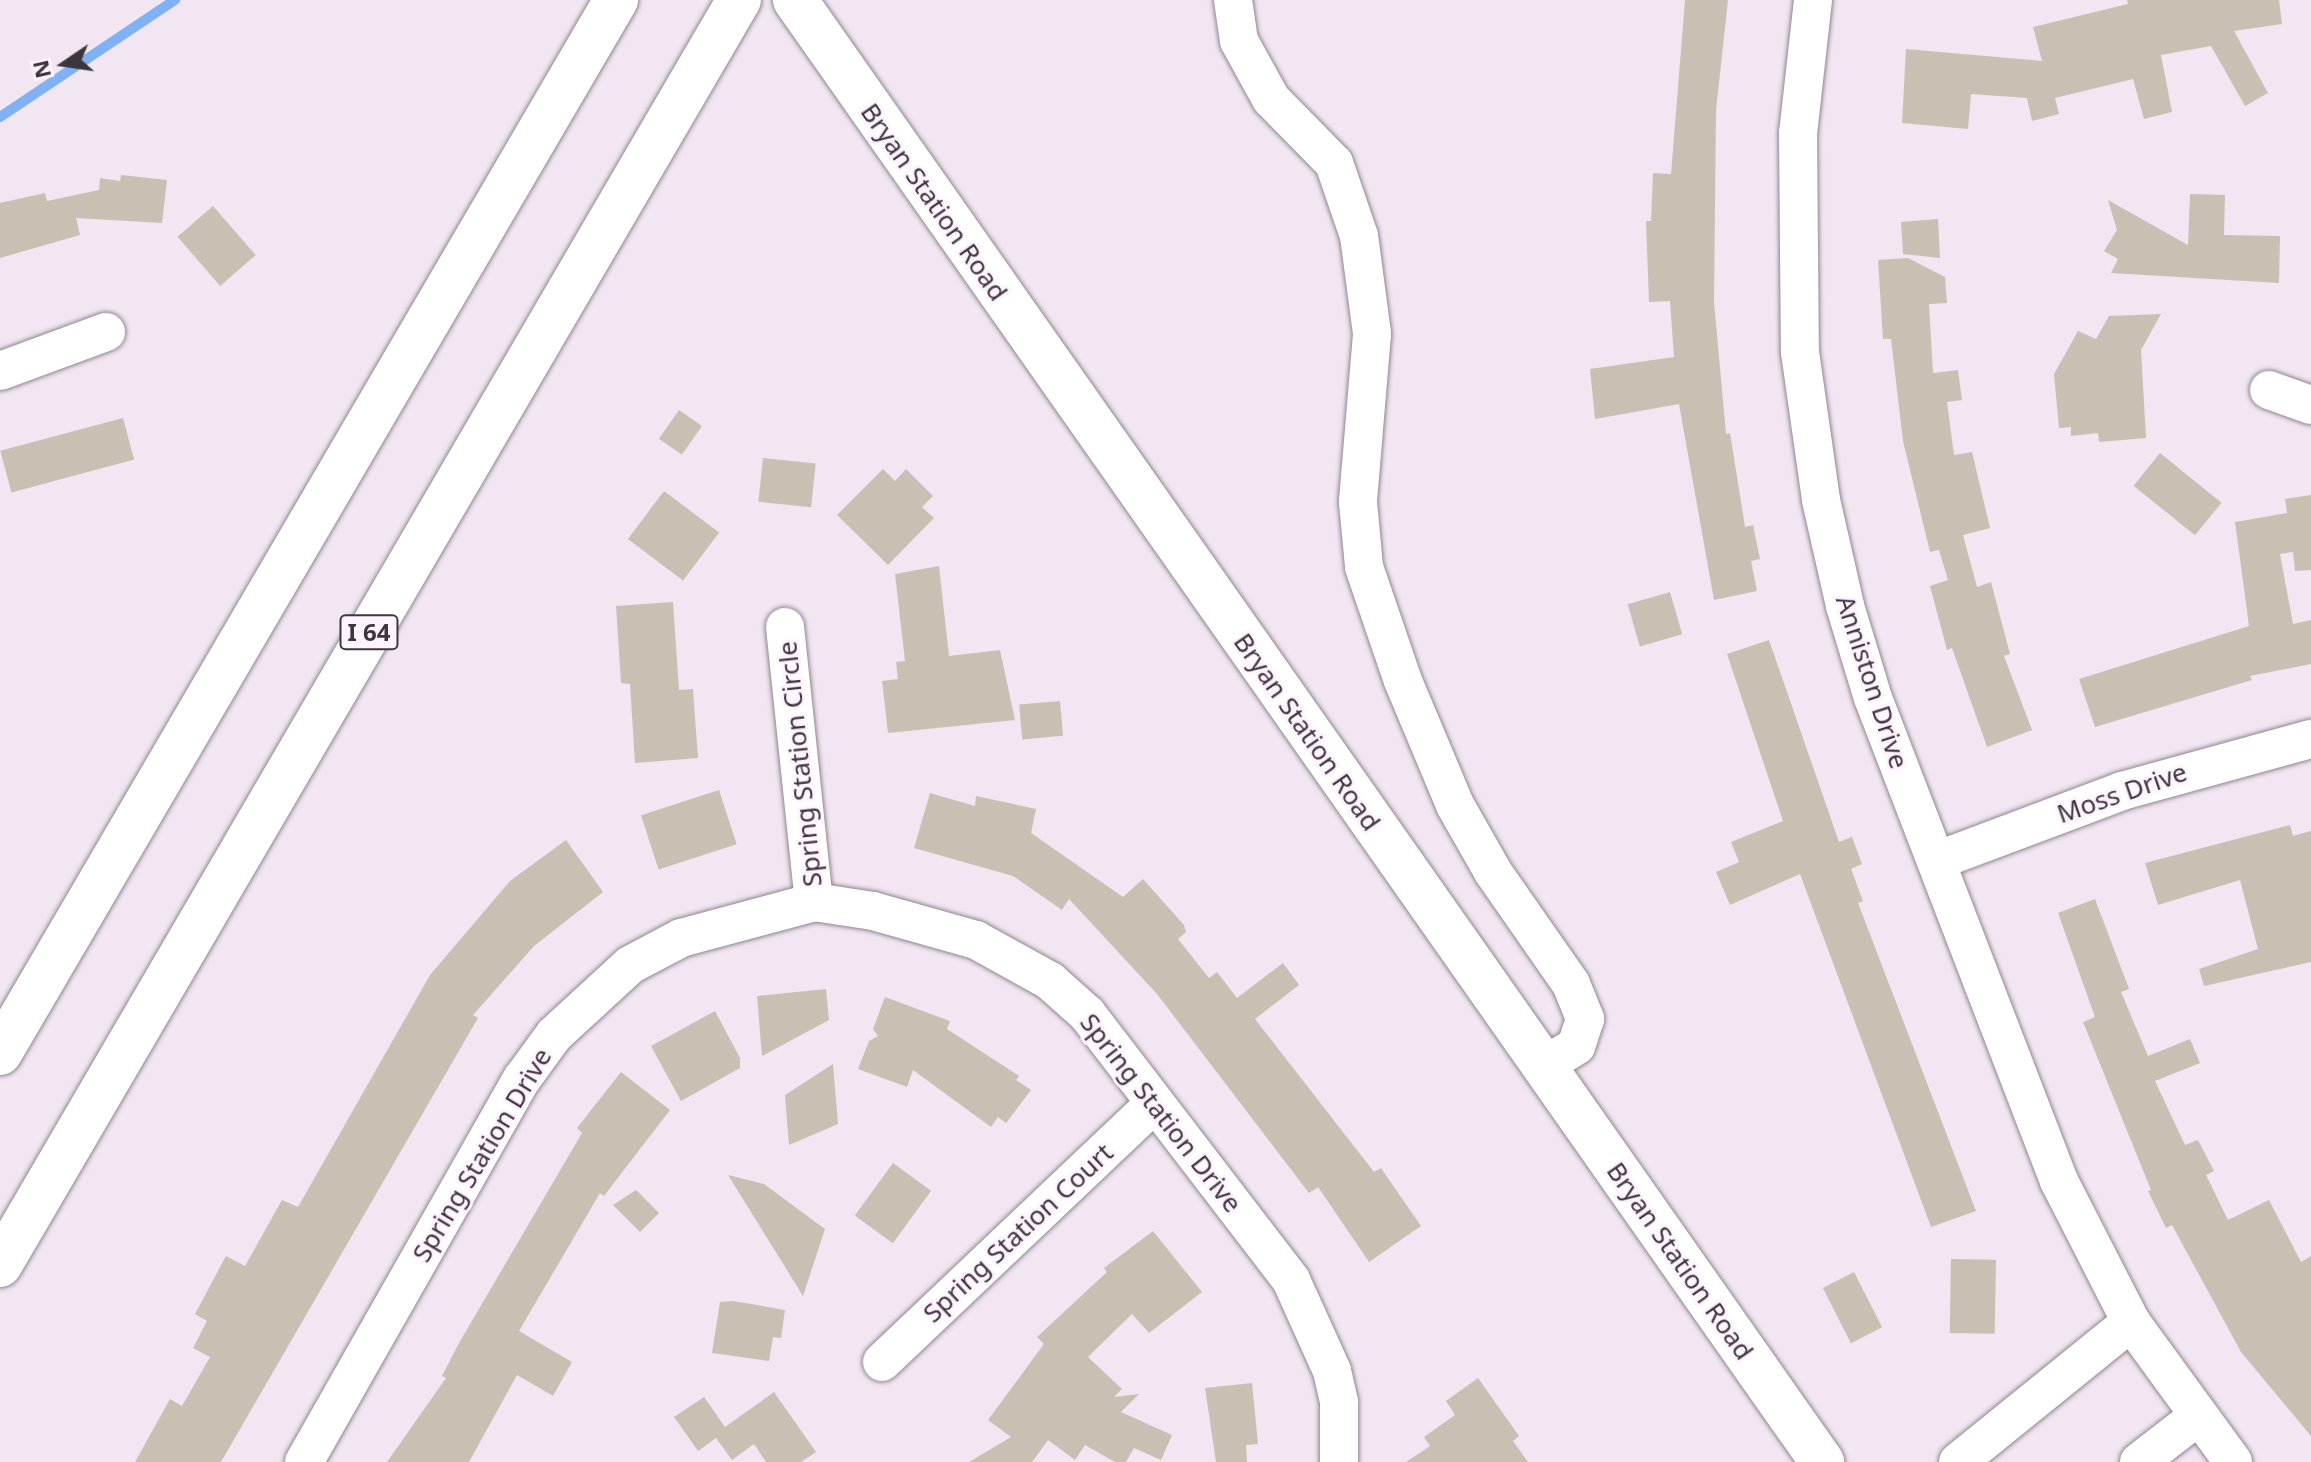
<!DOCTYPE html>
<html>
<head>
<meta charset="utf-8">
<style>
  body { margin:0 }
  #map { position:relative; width:2311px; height:1462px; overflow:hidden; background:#f1e6f1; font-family:"Noto Sans",sans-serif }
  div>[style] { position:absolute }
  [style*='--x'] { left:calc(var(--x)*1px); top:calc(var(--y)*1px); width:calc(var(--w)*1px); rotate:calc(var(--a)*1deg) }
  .stream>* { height:10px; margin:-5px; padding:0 5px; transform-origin:5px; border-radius:5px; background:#7fb1f4 }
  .building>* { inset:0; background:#c9c0b4; transform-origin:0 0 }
  .roads { filter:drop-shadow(0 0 2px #908690) drop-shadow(0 0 2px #908690) }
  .minor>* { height:38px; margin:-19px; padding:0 19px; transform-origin:19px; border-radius:19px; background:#fff }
  .major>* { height:44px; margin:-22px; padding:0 22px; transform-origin:22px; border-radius:22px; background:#fff }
  .highway>* { height:44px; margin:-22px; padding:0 22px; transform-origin:22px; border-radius:22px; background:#fff }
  span { translate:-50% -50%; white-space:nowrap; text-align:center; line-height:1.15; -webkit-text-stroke:6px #fef3ff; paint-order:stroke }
  .shield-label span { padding:2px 6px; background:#fef3ff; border:2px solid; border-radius:6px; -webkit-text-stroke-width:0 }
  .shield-label { font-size:24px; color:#3c373c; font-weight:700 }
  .street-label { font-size:26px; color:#3c373c }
  .north { position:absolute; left:24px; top:24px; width:80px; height:80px; -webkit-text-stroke:6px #fef3ff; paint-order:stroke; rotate:257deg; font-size:22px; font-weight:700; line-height:32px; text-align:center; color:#3c373c }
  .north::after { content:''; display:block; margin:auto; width:28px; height:36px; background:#3c373c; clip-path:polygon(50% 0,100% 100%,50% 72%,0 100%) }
</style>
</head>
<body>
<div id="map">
  <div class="stream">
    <div style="--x:0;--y:117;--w:211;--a:-33.8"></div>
  </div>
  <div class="building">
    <div style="clip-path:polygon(1685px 0,1728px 0,1716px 110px,1714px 302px,1726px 434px,1730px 433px,1745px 527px,1753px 525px,1760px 559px,1751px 561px,1757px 591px,1714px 600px,1679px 404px,1595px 419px,1590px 369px,1674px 357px,1670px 301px,1649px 302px,1646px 221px,1651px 221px,1653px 173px,1671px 174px)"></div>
    <div style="clip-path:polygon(2127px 0,2279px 0,2282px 24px,2234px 31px,2268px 93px,2245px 106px,2211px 46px,2161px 55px,2172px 112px,2144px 119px,2133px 79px,2055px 98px,2059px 114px,2032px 121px,2027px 98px,1971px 94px,1968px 129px,1902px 123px,1906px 49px,2042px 61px,2033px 27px,2128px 4px)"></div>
    <div style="clip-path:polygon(121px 175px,167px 180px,162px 223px,76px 218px,80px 235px,0 258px,0 203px,45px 193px,47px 201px,99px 190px,100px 178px,120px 181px)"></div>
    <div style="clip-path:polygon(2190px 194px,2225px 195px,2224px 235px,2280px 236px,2279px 283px,2111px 273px,2118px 259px,2104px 251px,2117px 230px,2108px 200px,2188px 245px)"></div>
    <div style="left:213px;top:206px;width:65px;height:47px;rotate:49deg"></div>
    <div style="clip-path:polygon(1938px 219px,1940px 258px,1903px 254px,1901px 222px)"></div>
    <div style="clip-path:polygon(1908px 258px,1945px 277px,1947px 303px,1929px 304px,1933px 373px,1958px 370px,1962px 400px,1947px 402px,1954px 455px,1972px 452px,1990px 528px,1963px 535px,1977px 587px,1991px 582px,2010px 654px,2004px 656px,2032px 730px,1987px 747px,1952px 648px,1947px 650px,1930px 586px,1948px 580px,1939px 550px,1930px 552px,1903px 441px,1891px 339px,1883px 339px,1878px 260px)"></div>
    <div style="clip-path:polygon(2161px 314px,2141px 350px,2146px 438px,2099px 442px,2098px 433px,2071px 436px,2071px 427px,2059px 428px,2054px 374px,2078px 331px,2096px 339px,2109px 316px)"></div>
    <div style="left:679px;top:410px;width:28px;height:35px;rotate:35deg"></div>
    <div style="left:123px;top:418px;width:43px;height:127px;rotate:75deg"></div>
    <div style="left:2160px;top:453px;width:79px;height:42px;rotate:39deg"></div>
    <div style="left:763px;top:458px;width:53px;height:44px;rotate:6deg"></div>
    <div style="clip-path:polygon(883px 469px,895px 481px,906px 469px,933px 496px,922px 507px,934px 518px,888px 565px,837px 515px)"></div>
    <div style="left:664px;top:491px;width:69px;height:60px;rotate:37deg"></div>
    <div style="clip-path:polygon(2311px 495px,2311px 570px,2295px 571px,2293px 552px,2280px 554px,2293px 624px,2311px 620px,2311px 664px,2250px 676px,2252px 680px,2095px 727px,2079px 679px,2249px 626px,2235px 522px,2287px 513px,2285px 499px)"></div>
    <div style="clip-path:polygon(939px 566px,949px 656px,1000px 650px,1015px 720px,888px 733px,882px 681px,898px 679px,896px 662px,905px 661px,895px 574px)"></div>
    <div style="left:1670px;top:592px;width:44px;height:44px;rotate:74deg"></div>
    <div style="clip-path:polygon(673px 602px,679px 690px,693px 689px,698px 758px,635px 763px,630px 684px,621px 683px,616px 606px)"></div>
    <div style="clip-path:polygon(1769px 640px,1839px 842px,1852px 837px,1862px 864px,1851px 869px,1863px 901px,1858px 903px,1976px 1211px,1931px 1227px,1800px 874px,1730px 905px,1716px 872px,1739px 862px,1731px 842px,1783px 821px,1727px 654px)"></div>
    <div style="left:1060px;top:701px;width:35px;height:41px;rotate:85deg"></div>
    <div style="left:719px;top:790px;width:57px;height:82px;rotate:72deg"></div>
    <div style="clip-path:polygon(930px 793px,975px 806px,976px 796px,1036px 809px,1031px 833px,1123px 897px,1143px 879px,1184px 925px,1186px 932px,1178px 939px,1209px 978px,1217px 972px,1237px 998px,1283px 963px,1299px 985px,1255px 1019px,1374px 1172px,1381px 1168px,1421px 1226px,1369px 1262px,1318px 1187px,1309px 1193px,1157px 994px,1069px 899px,1062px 910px,1013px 876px,914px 848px)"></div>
    <div style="clip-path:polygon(2290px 825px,2293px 836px,2311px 831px,2311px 962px,2204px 986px,2199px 969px,2258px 949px,2240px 880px,2158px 905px,2145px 863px)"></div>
    <div style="clip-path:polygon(566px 840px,603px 892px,534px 946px,473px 1015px,478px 1018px,221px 1462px,135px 1462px,170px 1399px,182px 1406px,210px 1357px,193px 1348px,207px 1321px,195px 1314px,226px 1256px,245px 1266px,282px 1200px,298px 1207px,430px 975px,510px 881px)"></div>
    <div style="clip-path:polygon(2095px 899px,2129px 989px,2121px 992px,2148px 1056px,2190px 1039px,2200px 1063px,2155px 1081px,2185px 1145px,2198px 1140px,2214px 1171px,2206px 1175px,2228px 1220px,2269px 1200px,2301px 1262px,2311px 1256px,2311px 1436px,2241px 1352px,2172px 1225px,2166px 1228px,2148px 1191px,2151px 1190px,2083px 1022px,2095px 1017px,2058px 913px)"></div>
    <div style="clip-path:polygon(826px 989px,829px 1020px,762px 1056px,757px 996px)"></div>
    <div style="clip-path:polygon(885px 997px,950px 1021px,947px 1029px,1019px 1076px,1016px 1080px,1031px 1090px,1006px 1123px,998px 1117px,991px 1127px,913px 1070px,907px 1087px,858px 1069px,869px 1041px,878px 1036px,873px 1029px)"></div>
    <div style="clip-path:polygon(715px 1011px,740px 1058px,740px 1068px,681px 1101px,651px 1046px)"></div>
    <div style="clip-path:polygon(833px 1064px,838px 1124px,789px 1145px,785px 1095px)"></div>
    <div style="clip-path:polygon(621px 1072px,670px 1110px,604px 1196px,600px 1193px,519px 1331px,572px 1362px,553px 1396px,517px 1375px,469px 1462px,387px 1462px,446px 1378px,442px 1376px,459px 1343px,582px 1133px,577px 1128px)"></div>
    <div style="left:893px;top:1163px;width:47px;height:65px;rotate:36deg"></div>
    <div style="clip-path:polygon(728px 1175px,764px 1184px,825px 1229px,803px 1296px)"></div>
    <div style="clip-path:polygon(636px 1190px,659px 1213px,640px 1232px,613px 1205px)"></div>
    <div style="clip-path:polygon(1153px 1231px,1202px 1292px,1149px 1333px,1132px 1314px,1088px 1357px,1122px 1389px,1114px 1397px,1139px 1394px,1121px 1412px,1172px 1435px,1161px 1460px,1134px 1448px,1126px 1462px,1115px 1462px,1085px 1445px,1075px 1460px,1048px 1440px,1032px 1462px,969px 1462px,1011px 1437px,988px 1420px,1044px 1344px,1037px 1337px,1107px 1272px,1104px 1268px)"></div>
    <div style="left:1951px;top:1259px;width:45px;height:74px;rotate:1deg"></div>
    <div style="left:1854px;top:1272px;width:62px;height:35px;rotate:63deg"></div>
    <div style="clip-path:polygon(733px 1301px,785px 1310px,781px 1338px,773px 1337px,769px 1361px,712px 1353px,720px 1302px)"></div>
    <div style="clip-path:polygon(1478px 1378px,1519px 1436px,1513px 1441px,1528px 1462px,1406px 1462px,1430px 1446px,1424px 1437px,1455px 1415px,1446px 1401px)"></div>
    <div style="clip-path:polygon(1252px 1383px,1258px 1444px,1246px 1445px,1247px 1462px,1216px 1462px,1205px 1388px)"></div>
    <div style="clip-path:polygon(774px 1392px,816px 1452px,801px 1462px,766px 1462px,754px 1444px,732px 1460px,716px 1438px,698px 1451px,674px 1417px,704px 1397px,725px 1427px)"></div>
  </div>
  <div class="roads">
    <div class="minor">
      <div style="--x:1233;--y:0;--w:41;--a:81.7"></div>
      <div style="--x:1239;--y:41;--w:66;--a:61.1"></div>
      <div style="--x:1271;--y:99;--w:90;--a:45.5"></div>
      <div style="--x:1334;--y:163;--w:77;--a:71.1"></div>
      <div style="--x:1359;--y:236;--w:99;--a:82.4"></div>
      <div style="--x:1372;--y:334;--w:169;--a:94.8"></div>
      <div style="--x:1358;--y:502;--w:65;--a:84.7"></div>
      <div style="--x:1364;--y:567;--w:120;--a:71.1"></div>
      <div style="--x:1403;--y:681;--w:134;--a:67.2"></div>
      <div style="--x:1455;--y:805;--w:77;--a:60.4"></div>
      <div style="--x:1493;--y:872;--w:136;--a:55.1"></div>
      <div style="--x:1571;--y:984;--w:38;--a:68"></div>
      <div style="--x:1585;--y:1019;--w:28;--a:108"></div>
      <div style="--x:1576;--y:1046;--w:39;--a:148"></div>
      <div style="--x:1813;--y:0;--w:134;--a:96.4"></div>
      <div style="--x:1798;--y:133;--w:219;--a:89.5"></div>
      <div style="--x:1800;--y:352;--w:149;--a:81.9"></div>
      <div style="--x:1821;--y:500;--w:109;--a:77.2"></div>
      <div style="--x:1845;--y:606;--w:96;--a:73.1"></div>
      <div style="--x:1873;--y:698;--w:518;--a:68.94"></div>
      <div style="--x:2059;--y:1181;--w:158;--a:62.9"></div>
      <div style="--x:2131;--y:1322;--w:173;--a:53.9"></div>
      <div style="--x:0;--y:371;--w:113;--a:-20.2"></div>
      <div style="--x:2269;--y:390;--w:45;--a:19.7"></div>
      <div style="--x:785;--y:627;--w:277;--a:84"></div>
      <div style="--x:1936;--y:861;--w:199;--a:-20.6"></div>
      <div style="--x:2122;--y:791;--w:196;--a:-15.4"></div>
      <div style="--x:882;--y:1362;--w:373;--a:-43.5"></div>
      <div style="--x:304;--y:1462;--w:441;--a:-60.4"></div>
      <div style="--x:522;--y:1079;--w:54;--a:-54"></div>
      <div style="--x:554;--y:1035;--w:103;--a:-42.6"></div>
      <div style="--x:630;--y:965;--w:58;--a:-27.9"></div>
      <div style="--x:681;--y:938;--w:138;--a:-15.1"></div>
      <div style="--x:814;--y:902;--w:60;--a:8.7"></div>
      <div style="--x:873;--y:911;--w:107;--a:15.7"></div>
      <div style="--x:976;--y:940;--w:85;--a:29"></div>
      <div style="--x:1050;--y:981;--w:50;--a:41.7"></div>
      <div style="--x:1087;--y:1014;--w:335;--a:52.5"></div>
      <div style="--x:1291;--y:1280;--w:100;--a:65.7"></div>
      <div style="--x:1332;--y:1371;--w:32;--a:77"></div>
      <div style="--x:1339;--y:1402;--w:60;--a:90"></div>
      <div style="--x:1958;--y:1462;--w:223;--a:-39"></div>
      <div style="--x:2139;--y:1462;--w:73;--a:-37.8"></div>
    </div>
    <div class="major">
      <div style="--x:795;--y:0;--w:1787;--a:54.91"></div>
    </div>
    <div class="highway">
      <div style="--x:0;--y:1053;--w:1220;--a:-59.67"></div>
      <div style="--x:0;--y:1265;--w:1465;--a:-59.71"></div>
    </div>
  </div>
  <div class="shield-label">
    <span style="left:369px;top:632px">I 64</span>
  </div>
  <div class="street-label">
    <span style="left:934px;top:202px;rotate:55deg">Bryan Station Road</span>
    <span style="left:1872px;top:682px;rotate:72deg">Anniston Drive</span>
    <span style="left:1307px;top:732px;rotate:55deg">Bryan Station Road</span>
    <span style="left:800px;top:764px;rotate:-96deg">Spring Station Circle</span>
    <span style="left:2122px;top:793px;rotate:-19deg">Moss Drive</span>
    <span style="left:1161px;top:1113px;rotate:52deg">Spring Station Drive</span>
    <span style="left:482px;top:1155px;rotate:-59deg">Spring Station Drive</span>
    <span style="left:1018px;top:1233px;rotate:-43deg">Spring Station Court</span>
    <span style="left:1680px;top:1261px;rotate:55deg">Bryan Station Road</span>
  </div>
  <div class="north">N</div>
</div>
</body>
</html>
